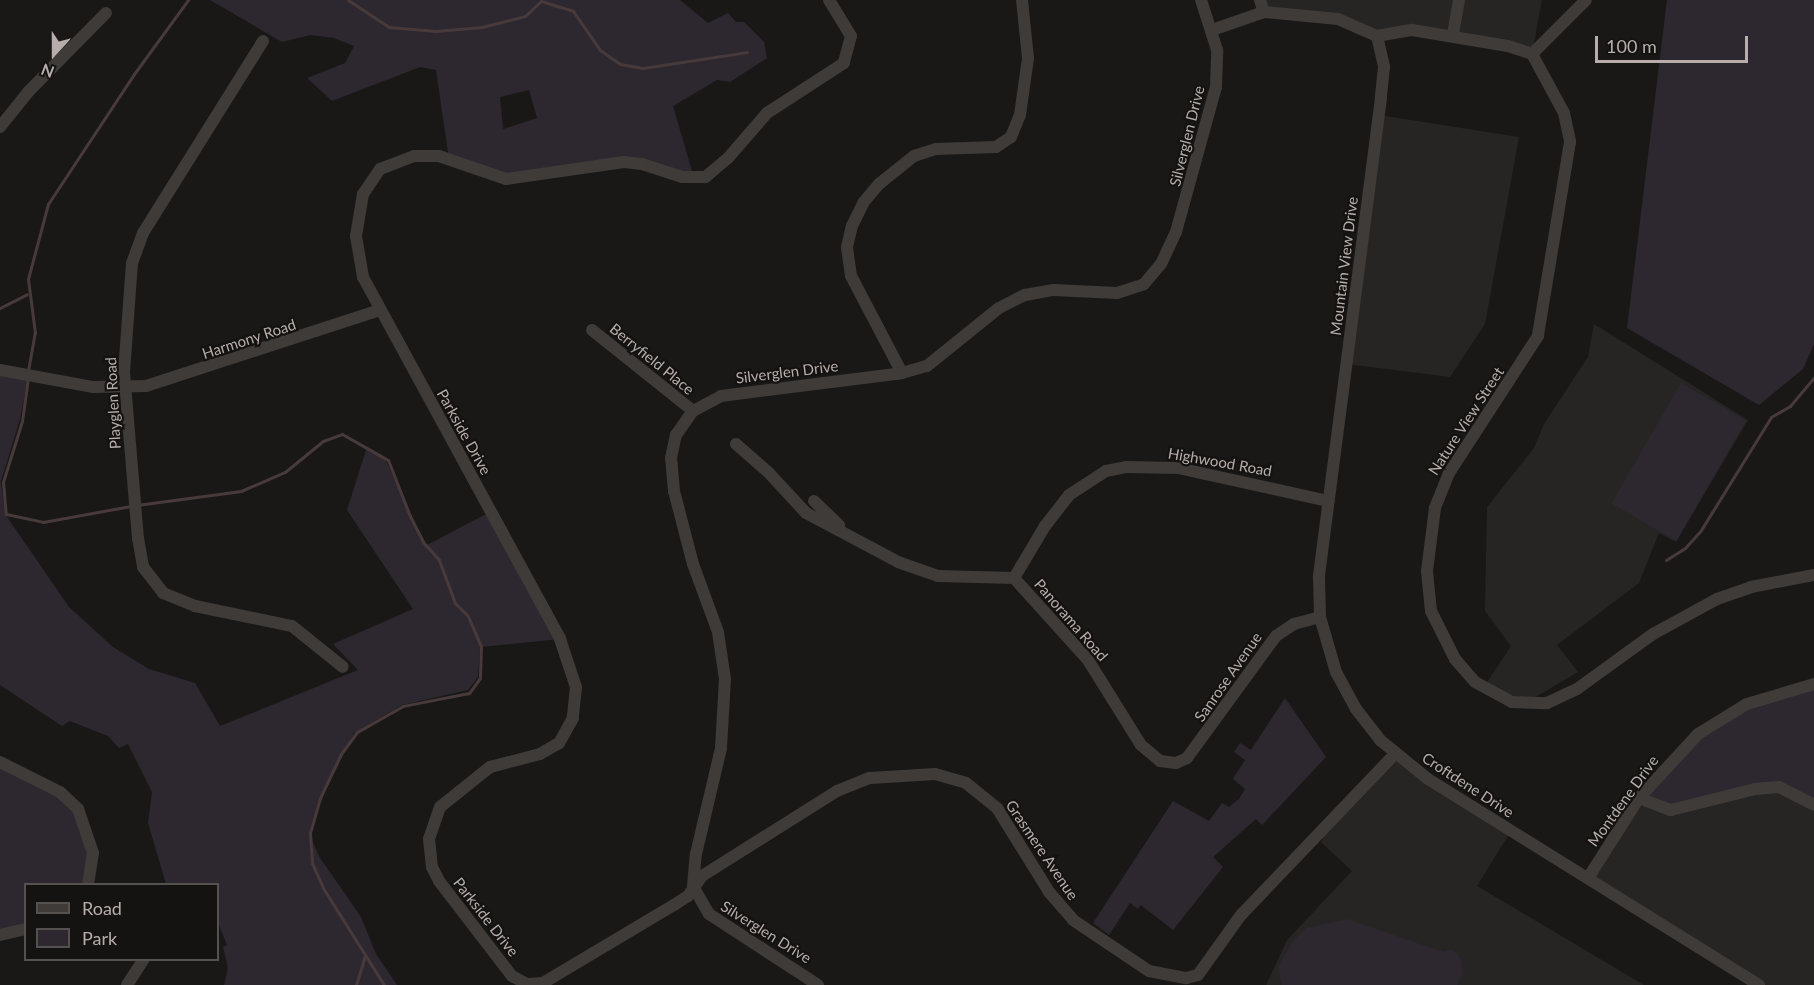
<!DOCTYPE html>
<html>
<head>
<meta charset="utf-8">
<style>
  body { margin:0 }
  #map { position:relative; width:1814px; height:985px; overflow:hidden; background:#191817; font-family:Lato,sans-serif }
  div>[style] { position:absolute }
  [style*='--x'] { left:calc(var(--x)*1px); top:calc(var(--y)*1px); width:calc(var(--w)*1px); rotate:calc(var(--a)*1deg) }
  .built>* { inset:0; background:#262524 }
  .green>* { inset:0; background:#2d2830; transform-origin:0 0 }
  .stream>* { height:3px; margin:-1.5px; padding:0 1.5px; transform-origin:1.5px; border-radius:1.5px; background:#483a3a }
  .minor>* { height:12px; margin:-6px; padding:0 6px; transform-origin:6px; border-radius:6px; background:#3e3b39 }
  span { translate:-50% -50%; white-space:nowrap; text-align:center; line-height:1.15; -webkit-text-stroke:4.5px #141312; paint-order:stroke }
  .street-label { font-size:15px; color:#b7aeab }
  .legend { position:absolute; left:24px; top:883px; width:195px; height:78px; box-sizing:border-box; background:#141312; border:2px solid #55514f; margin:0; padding:8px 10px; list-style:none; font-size:18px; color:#b7aeab }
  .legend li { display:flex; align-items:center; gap:12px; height:30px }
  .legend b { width:30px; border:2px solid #55514f }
  .north { position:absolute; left:24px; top:24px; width:60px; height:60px; -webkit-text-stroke:4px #141312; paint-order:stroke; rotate:201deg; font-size:16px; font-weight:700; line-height:24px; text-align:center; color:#b7aeab }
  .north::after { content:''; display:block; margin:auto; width:21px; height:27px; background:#b7aeab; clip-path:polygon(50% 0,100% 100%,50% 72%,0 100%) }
  .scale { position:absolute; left:1595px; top:36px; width:153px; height:27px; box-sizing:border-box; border:3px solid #b7aeab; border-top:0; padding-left:8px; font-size:18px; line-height:21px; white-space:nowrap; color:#b7aeab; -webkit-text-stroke:4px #141312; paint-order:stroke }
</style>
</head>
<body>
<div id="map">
  <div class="built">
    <div style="clip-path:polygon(1260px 0,1542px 0,1532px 54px,1453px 34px,1377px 36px,1355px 23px,1264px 12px)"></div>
    <div style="clip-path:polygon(1379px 115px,1519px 137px,1485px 324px,1450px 377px,1346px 364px)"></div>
    <div style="clip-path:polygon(1594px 324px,1748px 420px,1676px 542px,1659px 533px,1639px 583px,1557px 645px,1578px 672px,1532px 699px,1509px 695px,1487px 682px,1511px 646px,1485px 611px,1487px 507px,1534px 448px,1544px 424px,1588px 357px)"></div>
    <div style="clip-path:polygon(1395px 754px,1511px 831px,1477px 886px,1644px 985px,1266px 985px,1287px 940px,1352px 871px,1321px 842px,1323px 839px,1317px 834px)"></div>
    <div style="clip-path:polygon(1766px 788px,1814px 805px,1814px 985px,1759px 985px,1588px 878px,1639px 798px)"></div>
  </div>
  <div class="green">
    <div style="clip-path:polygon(evenodd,210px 0,680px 0,708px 23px,728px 13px,736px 22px,744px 22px,764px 42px,767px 58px,730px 82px,717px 80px,673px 106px,694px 178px,643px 163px,514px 179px,449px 159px,436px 70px,420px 67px,332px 101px,307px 78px,345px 63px,354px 46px,334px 38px,310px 35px,282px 42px,210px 0,529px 90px,537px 118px,503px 129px,500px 97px,529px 90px)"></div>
    <div style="clip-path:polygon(1667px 0,1814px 0,1814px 344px,1803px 369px,1759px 405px,1627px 328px)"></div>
    <div style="clip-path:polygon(0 371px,28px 377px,20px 419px,1px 481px,5px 514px,69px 607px,113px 647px,149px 669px,195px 683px,220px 726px,358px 670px,333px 644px,413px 609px,347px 510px,367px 447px,386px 461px,425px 546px,490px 512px,560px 639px,480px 647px,478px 677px,468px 690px,402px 705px,354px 733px,319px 798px,309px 834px,320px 858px,361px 917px,376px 954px,397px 985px,224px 985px,228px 968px,223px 947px,227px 945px,218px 923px,218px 884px,166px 884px,148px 823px,152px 792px,128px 744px,119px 748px,108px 736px,70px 721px,62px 726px,0 685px)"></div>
    <div style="left:1681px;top:383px;width:75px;height:139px;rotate:30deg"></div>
    <div style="clip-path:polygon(1814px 684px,1814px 805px,1779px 788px,1682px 809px,1639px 799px,1722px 717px)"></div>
    <div style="clip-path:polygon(1285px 698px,1326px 757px,1262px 825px,1256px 819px,1213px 857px,1223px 867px,1173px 930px,1141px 905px,1138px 909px,1130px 903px,1109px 935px,1093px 923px,1173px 801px,1209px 821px,1222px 803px,1229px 807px,1239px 799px,1245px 789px,1233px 779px,1245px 760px,1234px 752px,1240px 743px,1251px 750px)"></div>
    <div style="clip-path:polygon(0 762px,48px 784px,87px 825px,88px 884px,26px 884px,25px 929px,0 935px)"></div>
    <div style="clip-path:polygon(1347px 919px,1443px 952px,1452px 949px,1461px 959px,1463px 974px,1457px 985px,1282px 985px,1278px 967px,1293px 941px,1306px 928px)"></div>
  </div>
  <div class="stream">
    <div style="--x:348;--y:0;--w:49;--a:33.4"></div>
    <div style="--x:389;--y:27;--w:47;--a:4.9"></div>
    <div style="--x:436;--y:31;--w:46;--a:-5"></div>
    <div style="--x:482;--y:27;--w:44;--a:-14.3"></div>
    <div style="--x:525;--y:16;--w:22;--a:-43"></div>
    <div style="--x:541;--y:1;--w:34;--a:17"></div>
    <div style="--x:573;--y:11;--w:47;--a:55.3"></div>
    <div style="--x:600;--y:50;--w:24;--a:35"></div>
    <div style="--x:620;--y:64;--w:23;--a:10"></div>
    <div style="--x:643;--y:68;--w:105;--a:-8.7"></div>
    <div style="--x:0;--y:308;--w:30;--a:-27"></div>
    <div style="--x:28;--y:371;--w:39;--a:-80"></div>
    <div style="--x:35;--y:333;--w:54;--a:-97.4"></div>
    <div style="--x:28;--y:279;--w:78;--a:-75.1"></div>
    <div style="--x:48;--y:204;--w:156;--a:-56.5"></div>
    <div style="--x:134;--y:74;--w:92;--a:-53.9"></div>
    <div style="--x:28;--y:378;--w:43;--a:97.9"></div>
    <div style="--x:22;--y:421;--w:64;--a:107.3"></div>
    <div style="--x:3;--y:482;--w:32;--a:85"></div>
    <div style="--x:6;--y:514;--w:38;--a:12"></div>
    <div style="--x:43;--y:522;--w:89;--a:-10.3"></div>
    <div style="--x:137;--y:505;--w:105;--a:-7.7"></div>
    <div style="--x:241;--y:491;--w:48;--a:-23.4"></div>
    <div style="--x:285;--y:472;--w:49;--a:-39.2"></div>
    <div style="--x:323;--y:441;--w:20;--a:-20"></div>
    <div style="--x:342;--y:434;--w:53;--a:29.5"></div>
    <div style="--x:388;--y:460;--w:60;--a:68.6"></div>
    <div style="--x:410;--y:516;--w:29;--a:63"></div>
    <div style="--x:423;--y:542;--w:24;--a:48"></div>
    <div style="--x:439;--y:560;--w:46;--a:69.6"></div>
    <div style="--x:455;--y:603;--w:18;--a:45"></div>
    <div style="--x:468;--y:616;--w:33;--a:67"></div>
    <div style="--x:481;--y:646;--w:32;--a:92"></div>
    <div style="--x:480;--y:678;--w:19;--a:126"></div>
    <div style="--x:469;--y:693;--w:67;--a:168.9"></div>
    <div style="--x:403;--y:706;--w:53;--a:150.5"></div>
    <div style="--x:357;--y:732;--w:27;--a:126"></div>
    <div style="--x:341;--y:754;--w:49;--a:115.5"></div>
    <div style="--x:320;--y:798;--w:36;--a:106"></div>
    <div style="--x:310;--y:833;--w:30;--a:86"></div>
    <div style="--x:312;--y:863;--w:27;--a:66"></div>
    <div style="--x:323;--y:888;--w:115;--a:57.8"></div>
    <div style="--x:1666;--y:560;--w:22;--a:-32"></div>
    <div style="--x:1685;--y:548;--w:24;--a:-48"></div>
    <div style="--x:1701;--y:530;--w:133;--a:-58.2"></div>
    <div style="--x:1771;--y:417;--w:22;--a:-30"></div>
    <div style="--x:1790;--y:406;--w:38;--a:-50"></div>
    <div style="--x:356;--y:985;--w:30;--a:-73"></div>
  </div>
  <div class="minor">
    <div style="--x:829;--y:0;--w:42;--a:58.6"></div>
    <div style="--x:851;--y:36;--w:28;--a:105"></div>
    <div style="--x:844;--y:63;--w:92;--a:147"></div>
    <div style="--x:767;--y:113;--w:60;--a:130.9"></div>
    <div style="--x:728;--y:158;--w:30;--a:140"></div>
    <div style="--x:705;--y:177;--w:23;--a:180"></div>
    <div style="--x:682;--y:177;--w:42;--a:-162"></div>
    <div style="--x:642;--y:164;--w:18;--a:-174"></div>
    <div style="--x:624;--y:162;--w:119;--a:171.8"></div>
    <div style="--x:506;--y:179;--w:71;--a:-161.1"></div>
    <div style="--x:439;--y:156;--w:25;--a:180"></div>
    <div style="--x:414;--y:156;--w:36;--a:159"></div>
    <div style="--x:380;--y:169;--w:30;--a:124"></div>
    <div style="--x:363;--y:194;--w:43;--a:99.5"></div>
    <div style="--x:356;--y:236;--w:42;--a:80.3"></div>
    <div style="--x:363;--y:277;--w:412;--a:61.4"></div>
    <div style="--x:560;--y:639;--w:51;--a:71.6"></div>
    <div style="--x:576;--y:687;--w:31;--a:96"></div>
    <div style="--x:573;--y:718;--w:29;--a:119"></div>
    <div style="--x:559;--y:743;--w:22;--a:150"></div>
    <div style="--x:540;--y:754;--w:52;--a:165.4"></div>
    <div style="--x:490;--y:767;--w:64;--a:141.3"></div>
    <div style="--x:440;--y:807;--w:34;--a:109"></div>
    <div style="--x:429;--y:839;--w:28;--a:84"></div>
    <div style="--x:432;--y:867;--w:16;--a:63"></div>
    <div style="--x:439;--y:881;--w:120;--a:52.5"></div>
    <div style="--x:512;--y:976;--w:17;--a:28"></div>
    <div style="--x:527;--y:984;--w:16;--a:-4"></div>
    <div style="--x:543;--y:983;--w:152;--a:-30.8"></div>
    <div style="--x:674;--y:905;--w:17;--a:-33"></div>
    <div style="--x:688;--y:896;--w:24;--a:-55"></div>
    <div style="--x:702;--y:876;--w:160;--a:-32.2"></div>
    <div style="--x:837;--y:791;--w:35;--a:-22"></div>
    <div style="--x:870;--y:778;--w:65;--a:-3.5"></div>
    <div style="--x:935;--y:774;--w:32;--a:16"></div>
    <div style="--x:966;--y:783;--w:40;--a:39"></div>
    <div style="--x:997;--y:808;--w:99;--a:58.2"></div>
    <div style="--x:1049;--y:892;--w:37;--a:49"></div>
    <div style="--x:1073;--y:920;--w:92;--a:33.9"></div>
    <div style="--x:1149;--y:971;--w:38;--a:11"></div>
    <div style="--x:1186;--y:978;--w:12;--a:-14"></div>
    <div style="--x:1198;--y:975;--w:74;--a:-54.4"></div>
    <div style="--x:1241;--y:915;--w:223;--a:-46.3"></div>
    <div style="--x:1260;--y:0;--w:13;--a:72"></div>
    <div style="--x:1212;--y:30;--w:55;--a:-19.1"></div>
    <div style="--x:1264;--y:12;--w:74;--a:5.4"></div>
    <div style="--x:1338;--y:19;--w:43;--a:23.6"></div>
    <div style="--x:1377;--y:36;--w:36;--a:-10"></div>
    <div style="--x:1412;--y:30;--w:97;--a:9.5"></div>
    <div style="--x:1508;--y:46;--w:25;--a:18"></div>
    <div style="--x:1532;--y:54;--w:67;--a:61.5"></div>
    <div style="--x:1564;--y:113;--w:30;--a:78"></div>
    <div style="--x:1570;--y:142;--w:197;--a:99.4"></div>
    <div style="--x:1538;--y:336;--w:163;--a:123"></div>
    <div style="--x:1449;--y:473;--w:38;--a:112"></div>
    <div style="--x:1435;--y:508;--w:64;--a:97.2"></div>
    <div style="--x:1427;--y:571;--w:40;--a:84.3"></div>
    <div style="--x:1431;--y:611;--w:54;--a:63.4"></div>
    <div style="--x:1455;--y:659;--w:30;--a:49"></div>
    <div style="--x:1475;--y:682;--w:42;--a:28.4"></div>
    <div style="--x:1512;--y:702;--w:35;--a:2"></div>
    <div style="--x:1547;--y:703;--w:33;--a:-25"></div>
    <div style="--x:1577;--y:689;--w:94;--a:-35.9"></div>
    <div style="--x:1653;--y:634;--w:73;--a:-28.7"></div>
    <div style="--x:1717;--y:599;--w:36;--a:-19"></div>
    <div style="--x:1751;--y:587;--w:64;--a:-10.8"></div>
    <div style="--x:1453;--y:34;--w:35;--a:-80"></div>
    <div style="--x:1377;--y:36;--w:32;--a:77"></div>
    <div style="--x:1384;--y:67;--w:31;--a:96"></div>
    <div style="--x:1381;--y:98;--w:483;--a:97.4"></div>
    <div style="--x:1319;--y:577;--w:40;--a:88.6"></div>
    <div style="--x:1320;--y:617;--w:57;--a:73.8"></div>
    <div style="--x:1336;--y:672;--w:42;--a:61.6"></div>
    <div style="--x:1356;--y:709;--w:39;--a:52"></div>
    <div style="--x:1380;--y:740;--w:62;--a:39.1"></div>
    <div style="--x:1428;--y:779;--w:390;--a:31.9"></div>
    <div style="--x:263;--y:41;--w:226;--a:122"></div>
    <div style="--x:143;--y:233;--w:32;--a:110"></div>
    <div style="--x:132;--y:263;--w:109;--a:94.2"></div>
    <div style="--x:124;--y:372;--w:167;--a:85.2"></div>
    <div style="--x:138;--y:538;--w:29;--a:80"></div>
    <div style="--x:143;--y:567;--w:33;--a:52"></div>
    <div style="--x:163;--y:593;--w:35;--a:22"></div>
    <div style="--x:195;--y:606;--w:99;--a:11.7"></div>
    <div style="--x:292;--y:626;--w:65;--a:38.8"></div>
    <div style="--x:1532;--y:54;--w:76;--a:-45"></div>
    <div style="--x:0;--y:127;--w:45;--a:-51.3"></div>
    <div style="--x:28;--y:92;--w:111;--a:-45.4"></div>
    <div style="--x:592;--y:330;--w:129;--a:38.7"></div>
    <div style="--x:0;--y:370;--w:95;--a:10.4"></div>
    <div style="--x:93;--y:387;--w:53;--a:-1.1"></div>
    <div style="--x:146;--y:386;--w:246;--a:-18"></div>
    <div style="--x:902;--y:373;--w:110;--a:-117.7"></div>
    <div style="--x:851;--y:276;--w:29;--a:-98"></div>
    <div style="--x:847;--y:247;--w:22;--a:-77"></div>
    <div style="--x:852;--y:226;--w:25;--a:-64"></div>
    <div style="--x:863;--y:203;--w:25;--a:-50"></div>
    <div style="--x:879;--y:184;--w:45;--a:-38.7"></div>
    <div style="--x:914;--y:156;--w:23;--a:-18"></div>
    <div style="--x:936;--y:149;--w:60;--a:-1.9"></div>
    <div style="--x:996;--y:147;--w:18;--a:-34"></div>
    <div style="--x:1011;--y:137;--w:24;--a:-68"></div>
    <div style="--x:1020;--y:115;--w:58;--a:-82"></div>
    <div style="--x:1028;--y:58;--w:58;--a:-95.9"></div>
    <div style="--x:736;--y:444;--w:44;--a:41.3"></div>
    <div style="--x:769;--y:473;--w:54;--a:47.2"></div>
    <div style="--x:806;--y:513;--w:104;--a:28"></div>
    <div style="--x:898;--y:562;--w:42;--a:19.3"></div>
    <div style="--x:938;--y:576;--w:76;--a:1.5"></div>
    <div style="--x:1014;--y:578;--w:110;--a:47.9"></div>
    <div style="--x:1088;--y:660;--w:100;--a:58.1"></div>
    <div style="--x:1141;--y:745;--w:25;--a:40"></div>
    <div style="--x:1160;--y:761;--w:16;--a:7"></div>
    <div style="--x:1176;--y:763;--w:12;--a:-24"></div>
    <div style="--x:1187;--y:758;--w:151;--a:-53.9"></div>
    <div style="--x:1276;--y:636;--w:22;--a:-34"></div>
    <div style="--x:1294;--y:624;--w:27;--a:-15"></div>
    <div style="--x:814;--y:501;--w:35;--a:44"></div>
    <div style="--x:1014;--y:578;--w:61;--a:-59.2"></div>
    <div style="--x:1045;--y:526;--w:39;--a:-52"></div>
    <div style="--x:1069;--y:495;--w:44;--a:-33"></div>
    <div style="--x:1106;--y:471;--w:20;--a:-11"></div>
    <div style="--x:1126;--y:467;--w:52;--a:1.1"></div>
    <div style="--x:1178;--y:468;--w:154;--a:12.4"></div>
    <div style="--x:0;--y:762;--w:67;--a:26.6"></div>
    <div style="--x:60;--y:792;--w:25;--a:43"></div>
    <div style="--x:78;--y:809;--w:46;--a:71.2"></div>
    <div style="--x:93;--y:853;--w:31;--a:99"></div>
    <div style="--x:1639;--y:798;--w:34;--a:21"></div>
    <div style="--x:1671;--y:810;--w:87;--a:-14"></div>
    <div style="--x:1755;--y:789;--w:24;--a:-5"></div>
    <div style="--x:1779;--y:787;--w:39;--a:27"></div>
    <div style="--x:1588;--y:878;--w:95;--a:-57.5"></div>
    <div style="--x:1639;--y:798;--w:87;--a:-47.3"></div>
    <div style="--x:1698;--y:734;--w:57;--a:-31.5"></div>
    <div style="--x:1747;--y:704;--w:70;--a:-16.6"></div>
    <div style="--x:0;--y:935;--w:27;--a:-13"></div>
    <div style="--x:127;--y:985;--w:30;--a:-57"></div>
    <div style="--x:818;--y:985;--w:130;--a:-146.9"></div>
    <div style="--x:709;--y:914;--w:32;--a:-120"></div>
    <div style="--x:693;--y:886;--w:32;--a:-85"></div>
    <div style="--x:696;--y:854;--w:109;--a:-76.7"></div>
    <div style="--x:721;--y:748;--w:69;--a:-86.7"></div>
    <div style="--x:725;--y:679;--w:48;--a:-98.5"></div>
    <div style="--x:718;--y:632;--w:72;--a:-110.2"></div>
    <div style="--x:693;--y:564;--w:75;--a:-104.6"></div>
    <div style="--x:674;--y:491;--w:33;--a:-95"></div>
    <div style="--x:671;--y:458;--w:24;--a:-78"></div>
    <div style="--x:676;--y:435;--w:29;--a:-55"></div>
    <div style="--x:693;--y:411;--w:32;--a:-28"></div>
    <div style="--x:721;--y:396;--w:182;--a:-7.2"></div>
    <div style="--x:902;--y:373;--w:26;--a:-16"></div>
    <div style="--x:927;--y:366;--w:92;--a:-38.9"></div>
    <div style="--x:999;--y:308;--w:29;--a:-27"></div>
    <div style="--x:1025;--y:295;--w:29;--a:-10"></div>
    <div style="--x:1054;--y:290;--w:63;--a:2.7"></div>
    <div style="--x:1117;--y:293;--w:28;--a:-18"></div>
    <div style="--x:1144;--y:284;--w:26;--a:-50"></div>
    <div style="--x:1161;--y:264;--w:35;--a:-65"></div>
    <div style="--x:1176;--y:232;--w:150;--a:-74.6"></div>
    <div style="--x:1216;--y:87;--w:37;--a:-88"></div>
    <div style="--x:1217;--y:50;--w:52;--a:-107.7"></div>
  </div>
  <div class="street-label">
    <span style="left:1187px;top:136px;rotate:-76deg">Silverglen Drive</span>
    <span style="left:1344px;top:266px;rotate:-83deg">Mountain View Drive</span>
    <span style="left:249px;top:339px;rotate:-18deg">Harmony Road</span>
    <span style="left:652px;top:359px;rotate:39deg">Berryfield Place</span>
    <span style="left:787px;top:372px;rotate:-7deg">Silverglen Drive</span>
    <span style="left:113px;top:403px;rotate:-93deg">Playglen Road</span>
    <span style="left:1466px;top:421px;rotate:-57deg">Nature View Street</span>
    <span style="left:464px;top:432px;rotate:61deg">Parkside Drive</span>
    <span style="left:1220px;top:462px;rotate:10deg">Highwood Road</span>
    <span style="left:1071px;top:620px;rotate:49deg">Panorama Road</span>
    <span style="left:1228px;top:677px;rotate:-55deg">Sanrose Avenue</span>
    <span style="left:1468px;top:785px;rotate:33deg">Croftdene Drive</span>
    <span style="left:1623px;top:801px;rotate:-54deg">Montdene Drive</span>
    <span style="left:1042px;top:850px;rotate:56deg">Grasmere Avenue</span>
    <span style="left:486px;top:917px;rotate:52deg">Parkside Drive</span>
    <span style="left:766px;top:932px;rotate:32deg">Silverglen Drive</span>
  </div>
  <ul class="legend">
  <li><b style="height:8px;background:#3e3b39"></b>Road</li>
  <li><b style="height:16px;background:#2d2830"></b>Park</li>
  </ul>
  <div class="north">N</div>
  <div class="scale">100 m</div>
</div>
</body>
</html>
